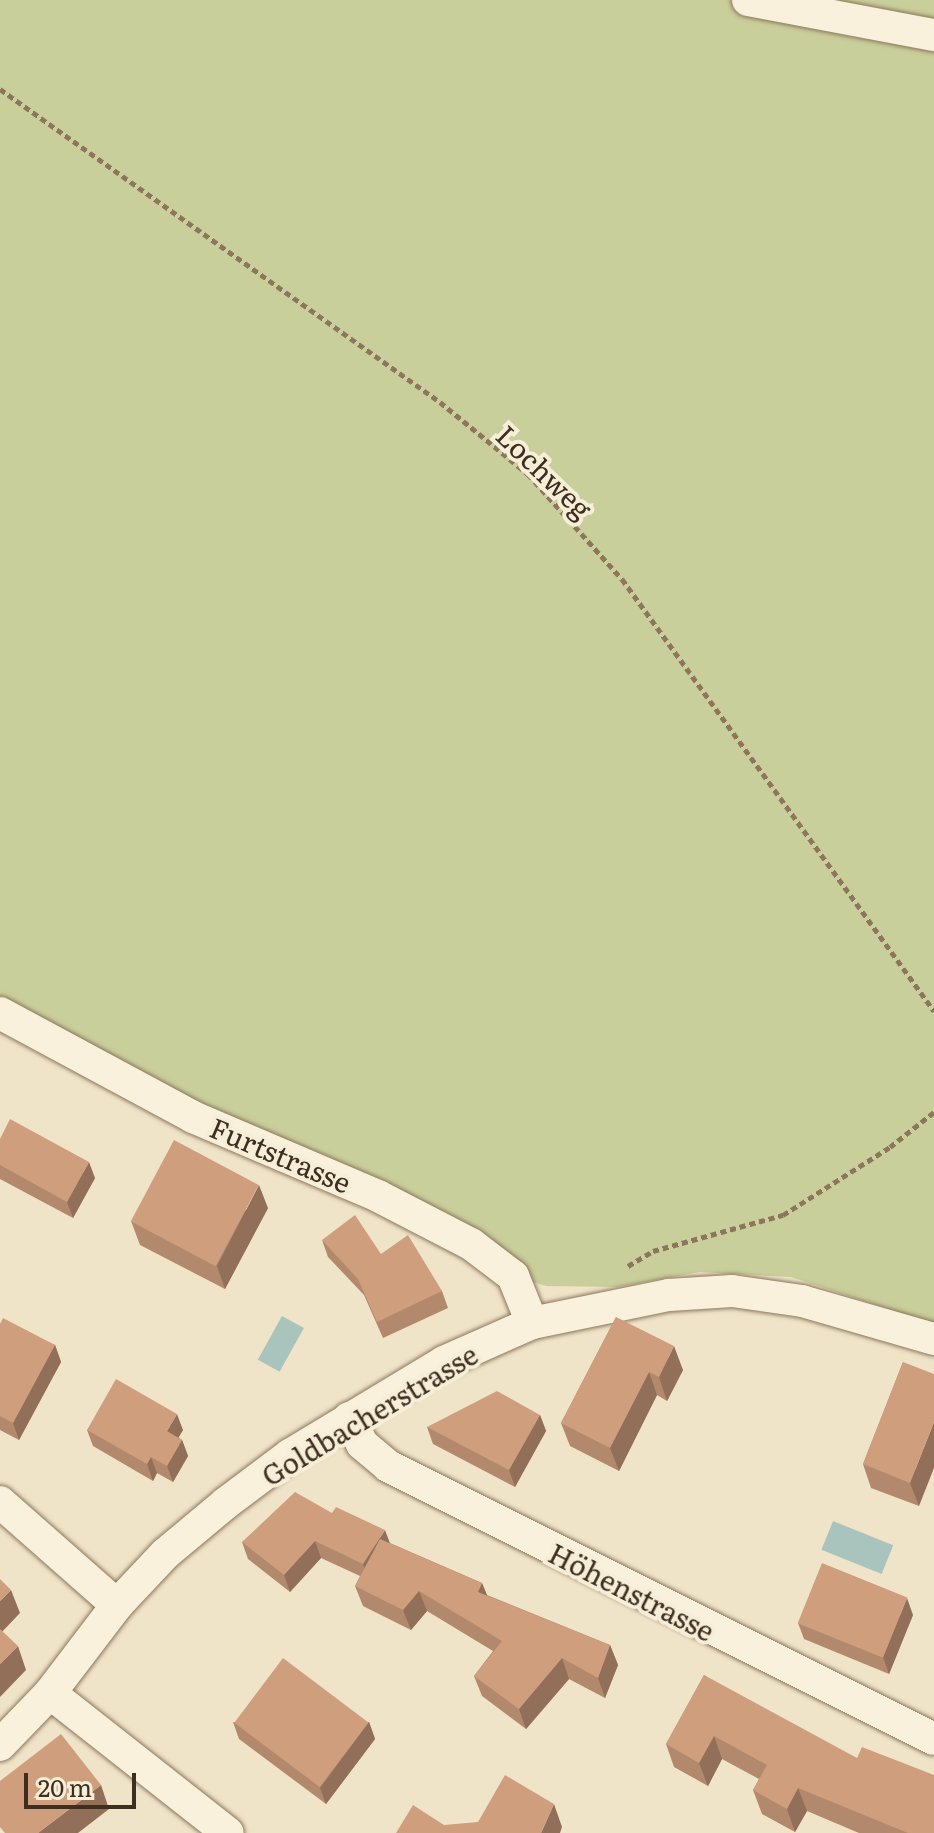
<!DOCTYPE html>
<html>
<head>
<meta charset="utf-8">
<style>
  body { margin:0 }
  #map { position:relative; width:934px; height:1833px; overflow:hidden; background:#f0e4c8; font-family:Literata,serif }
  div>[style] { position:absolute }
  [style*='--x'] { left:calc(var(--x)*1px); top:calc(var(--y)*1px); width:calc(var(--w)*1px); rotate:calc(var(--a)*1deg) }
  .green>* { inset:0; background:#c9cf9b }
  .water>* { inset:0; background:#a9c4bc; transform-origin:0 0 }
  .path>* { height:5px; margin-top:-2.5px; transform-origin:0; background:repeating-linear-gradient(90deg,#8d765c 0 6px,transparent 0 10px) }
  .roads { filter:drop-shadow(0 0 2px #8d765c) drop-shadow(0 0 2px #8d765c) }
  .minor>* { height:32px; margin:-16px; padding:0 16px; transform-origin:16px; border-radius:16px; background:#faf1dc }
  .wall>* { inset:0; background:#b2896c }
  .shaded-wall>* { inset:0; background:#916f58 }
  .building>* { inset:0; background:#cf9f7d; transform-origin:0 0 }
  span { translate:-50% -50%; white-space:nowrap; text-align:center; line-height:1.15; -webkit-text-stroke:8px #f7eed8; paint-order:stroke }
  .street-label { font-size:28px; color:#3d2e20 }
  .scale { position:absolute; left:24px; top:1773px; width:112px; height:36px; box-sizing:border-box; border:4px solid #3d2e20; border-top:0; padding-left:10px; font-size:24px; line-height:28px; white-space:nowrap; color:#3d2e20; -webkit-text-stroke:6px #f7eed8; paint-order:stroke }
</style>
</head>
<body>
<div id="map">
  <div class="green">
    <div style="clip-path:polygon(0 0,934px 0,934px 1324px,791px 1277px,700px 1272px,617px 1287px,546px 1286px,513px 1276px,0 1013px)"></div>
  </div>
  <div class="water">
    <div style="left:282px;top:1316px;width:25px;height:50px;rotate:29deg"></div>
    <div style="left:833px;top:1521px;width:65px;height:31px;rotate:22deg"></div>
  </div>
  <div class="path">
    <div style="--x:0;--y:89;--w:540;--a:35.43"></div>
    <div style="--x:440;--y:402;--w:114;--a:39.3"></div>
    <div style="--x:528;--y:474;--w:141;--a:48.2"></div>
    <div style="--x:622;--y:579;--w:533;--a:54.16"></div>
    <div style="--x:628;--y:1266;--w:29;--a:-31"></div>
    <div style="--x:653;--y:1251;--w:135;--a:-15.5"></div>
    <div style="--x:783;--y:1215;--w:127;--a:-32.4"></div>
    <div style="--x:890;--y:1147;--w:56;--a:-38.5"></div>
  </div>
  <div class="roads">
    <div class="minor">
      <div style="--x:748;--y:0;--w:189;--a:10.7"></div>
      <div style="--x:0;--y:1013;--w:219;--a:28.3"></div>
      <div style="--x:193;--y:1117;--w:201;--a:23.1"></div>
      <div style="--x:378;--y:1196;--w:105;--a:27.3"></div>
      <div style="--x:471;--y:1244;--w:53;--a:37.3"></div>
      <div style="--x:513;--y:1276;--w:51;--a:68"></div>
      <div style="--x:349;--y:1418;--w:29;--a:63"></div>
      <div style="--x:362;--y:1444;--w:34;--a:40"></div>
      <div style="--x:388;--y:1466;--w:610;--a:26.57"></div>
      <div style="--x:0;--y:1502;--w:156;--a:41.4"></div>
      <div style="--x:50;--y:1693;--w:226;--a:38.2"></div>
      <div style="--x:0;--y:1745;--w:72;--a:-46.1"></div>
      <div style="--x:50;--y:1693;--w:111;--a:-52.7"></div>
      <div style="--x:117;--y:1605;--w:70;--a:-46.7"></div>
      <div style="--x:165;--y:1554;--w:80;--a:-39.9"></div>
      <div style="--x:226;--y:1503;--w:80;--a:-36.9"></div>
      <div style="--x:290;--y:1455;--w:180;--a:-31.1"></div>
      <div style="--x:444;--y:1362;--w:96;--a:-23.9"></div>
      <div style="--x:532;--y:1323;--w:140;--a:-11.6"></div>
      <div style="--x:669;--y:1295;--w:63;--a:-3.6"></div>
      <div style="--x:732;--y:1291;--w:71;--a:8.1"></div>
      <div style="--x:802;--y:1301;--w:137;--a:16.1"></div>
    </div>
  </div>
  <div class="wall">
    <div style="clip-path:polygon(0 1139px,95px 1178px,73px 1218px,0 1179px)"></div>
    <div style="clip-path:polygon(268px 1208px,225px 1289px,140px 1245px,131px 1221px)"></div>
    <div style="clip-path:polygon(322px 1240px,381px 1254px,442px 1291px,448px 1308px,383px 1338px,364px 1295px,328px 1257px)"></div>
    <div style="clip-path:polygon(616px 1317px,683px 1370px,667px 1401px,657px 1395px,619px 1471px,570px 1446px,561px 1423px)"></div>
    <div style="clip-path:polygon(0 1324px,55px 1345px,61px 1362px,19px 1440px,0 1430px)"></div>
    <div style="clip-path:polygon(903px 1362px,919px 1506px,871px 1488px,863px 1464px)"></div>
    <div style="clip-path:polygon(540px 1415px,546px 1431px,515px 1487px,433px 1444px,427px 1427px)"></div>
    <div style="clip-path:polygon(87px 1430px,183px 1430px,178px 1437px,182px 1440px,188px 1456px,173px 1482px,157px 1473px,153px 1481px,93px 1446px)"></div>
    <div style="clip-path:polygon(332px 1513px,390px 1543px,482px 1583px,487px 1595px,610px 1645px,618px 1665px,605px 1698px,569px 1679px,526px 1729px,482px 1696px,474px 1676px,493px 1651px,427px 1611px,411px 1630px,363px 1606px,355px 1586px,360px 1576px,321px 1558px,290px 1592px,248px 1559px,242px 1542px)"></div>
    <div style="clip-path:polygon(913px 1615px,889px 1674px,804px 1639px,798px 1623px)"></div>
    <div style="clip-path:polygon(704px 1675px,934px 1833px,859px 1833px,807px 1811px,795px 1832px,762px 1814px,753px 1790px,759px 1779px,722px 1759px,708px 1786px,674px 1767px,666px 1744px)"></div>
    <div style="clip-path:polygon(233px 1722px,369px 1722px,375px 1739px,326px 1804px,239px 1739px)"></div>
  </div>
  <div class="shaded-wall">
    <div style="clip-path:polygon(89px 1162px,95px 1178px,73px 1218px,67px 1202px)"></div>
    <div style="clip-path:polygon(259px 1185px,268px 1208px,225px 1289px,217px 1266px)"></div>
    <div style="clip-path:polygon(55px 1345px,61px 1362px,19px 1440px,13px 1423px)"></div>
    <div style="clip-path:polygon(674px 1346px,683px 1370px,667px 1401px,659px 1377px)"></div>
    <div style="clip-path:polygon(649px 1372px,657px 1395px,619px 1471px,610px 1448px)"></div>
    <div style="clip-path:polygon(177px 1414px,183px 1430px,173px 1447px,167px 1431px)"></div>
    <div style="clip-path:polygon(540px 1415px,546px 1431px,515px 1487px,509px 1470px)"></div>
    <div style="clip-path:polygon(934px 1422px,934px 1468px,919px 1506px,910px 1483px)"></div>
    <div style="clip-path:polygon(182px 1440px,188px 1456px,173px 1482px,167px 1466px)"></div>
    <div style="clip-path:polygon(151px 1457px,157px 1473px,153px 1481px,147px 1464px)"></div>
    <div style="clip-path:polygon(385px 1530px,391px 1546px,369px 1580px,363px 1564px)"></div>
    <div style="clip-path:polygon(315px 1541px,321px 1558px,290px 1592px,284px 1575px)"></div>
    <div style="clip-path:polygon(482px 1583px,490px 1603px,478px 1592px)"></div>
    <div style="clip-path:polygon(11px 1590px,20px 1613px,0 1634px,0 1601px)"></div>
    <div style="clip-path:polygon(419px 1591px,427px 1611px,411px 1630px,403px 1610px)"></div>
    <div style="clip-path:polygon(907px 1598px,913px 1615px,889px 1674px,883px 1657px)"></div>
    <div style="clip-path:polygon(610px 1645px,618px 1665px,605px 1698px,598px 1678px)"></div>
    <div style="clip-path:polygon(18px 1646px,26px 1670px,0 1697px,0 1664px)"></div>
    <div style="clip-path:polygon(562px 1658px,569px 1679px,526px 1729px,519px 1709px)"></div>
    <div style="clip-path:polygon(369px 1722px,375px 1739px,326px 1804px,320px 1788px)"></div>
    <div style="clip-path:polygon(714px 1736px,722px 1759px,708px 1786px,699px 1763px)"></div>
    <div style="clip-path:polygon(101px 1785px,109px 1809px,78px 1833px,38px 1833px)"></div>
    <div style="clip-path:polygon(798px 1788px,807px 1811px,795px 1832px,787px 1809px)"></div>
    <div style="clip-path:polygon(554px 1804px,562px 1827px,560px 1833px,541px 1833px)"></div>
  </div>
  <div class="building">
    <div style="clip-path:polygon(10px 1119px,89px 1162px,67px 1202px,0 1165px,0 1139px)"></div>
    <div style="left:174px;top:1140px;width:96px;height:92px;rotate:28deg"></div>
    <div style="clip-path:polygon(355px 1215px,381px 1254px,408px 1235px,442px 1291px,377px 1322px,358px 1279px,322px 1240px)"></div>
    <div style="clip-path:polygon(616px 1317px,674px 1346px,659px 1377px,649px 1372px,610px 1448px,561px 1423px)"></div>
    <div style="clip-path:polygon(3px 1318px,55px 1345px,13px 1423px,0 1416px,0 1324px)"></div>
    <div style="clip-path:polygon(903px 1362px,934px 1374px,934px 1422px,910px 1483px,863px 1464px)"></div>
    <div style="clip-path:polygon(116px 1379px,177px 1414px,167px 1431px,182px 1440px,167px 1466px,151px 1457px,147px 1464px,87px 1430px)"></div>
    <div style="clip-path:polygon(497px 1391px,540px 1415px,509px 1470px,427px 1427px)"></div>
    <div style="clip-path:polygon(295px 1492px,332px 1513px,336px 1507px,385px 1530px,363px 1564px,315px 1541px,284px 1575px,242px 1542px)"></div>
    <div style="clip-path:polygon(380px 1539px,482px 1583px,478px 1592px,610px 1645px,598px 1678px,562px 1658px,519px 1709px,474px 1676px,502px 1641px,419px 1591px,403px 1610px,355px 1586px)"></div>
    <div style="left:822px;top:1563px;width:92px;height:65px;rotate:22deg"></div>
    <div style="clip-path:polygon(0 1579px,11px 1590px,0 1601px)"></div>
    <div style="clip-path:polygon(0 1629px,18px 1646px,0 1664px)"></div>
    <div style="left:283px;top:1658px;width:107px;height:81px;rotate:37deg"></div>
    <div style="clip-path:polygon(704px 1675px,857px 1758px,862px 1747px,934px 1775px,934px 1833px,908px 1833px,798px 1788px,787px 1809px,753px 1790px,767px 1765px,714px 1736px,699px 1763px,666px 1744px)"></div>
    <div style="clip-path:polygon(61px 1734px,101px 1785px,38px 1833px,5px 1833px,0 1827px,0 1781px)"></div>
    <div style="clip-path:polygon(505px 1775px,554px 1804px,541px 1833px,396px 1833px,413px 1805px,444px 1825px,478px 1822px)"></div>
  </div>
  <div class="street-label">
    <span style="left:545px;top:471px;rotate:44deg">Lochweg</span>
    <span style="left:281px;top:1154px;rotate:23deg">Furtstrasse</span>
    <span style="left:369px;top:1414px;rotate:-31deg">Goldbacherstrasse</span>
    <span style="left:632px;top:1591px;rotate:27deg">Höhenstrasse</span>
  </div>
  <div class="scale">20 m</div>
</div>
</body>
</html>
